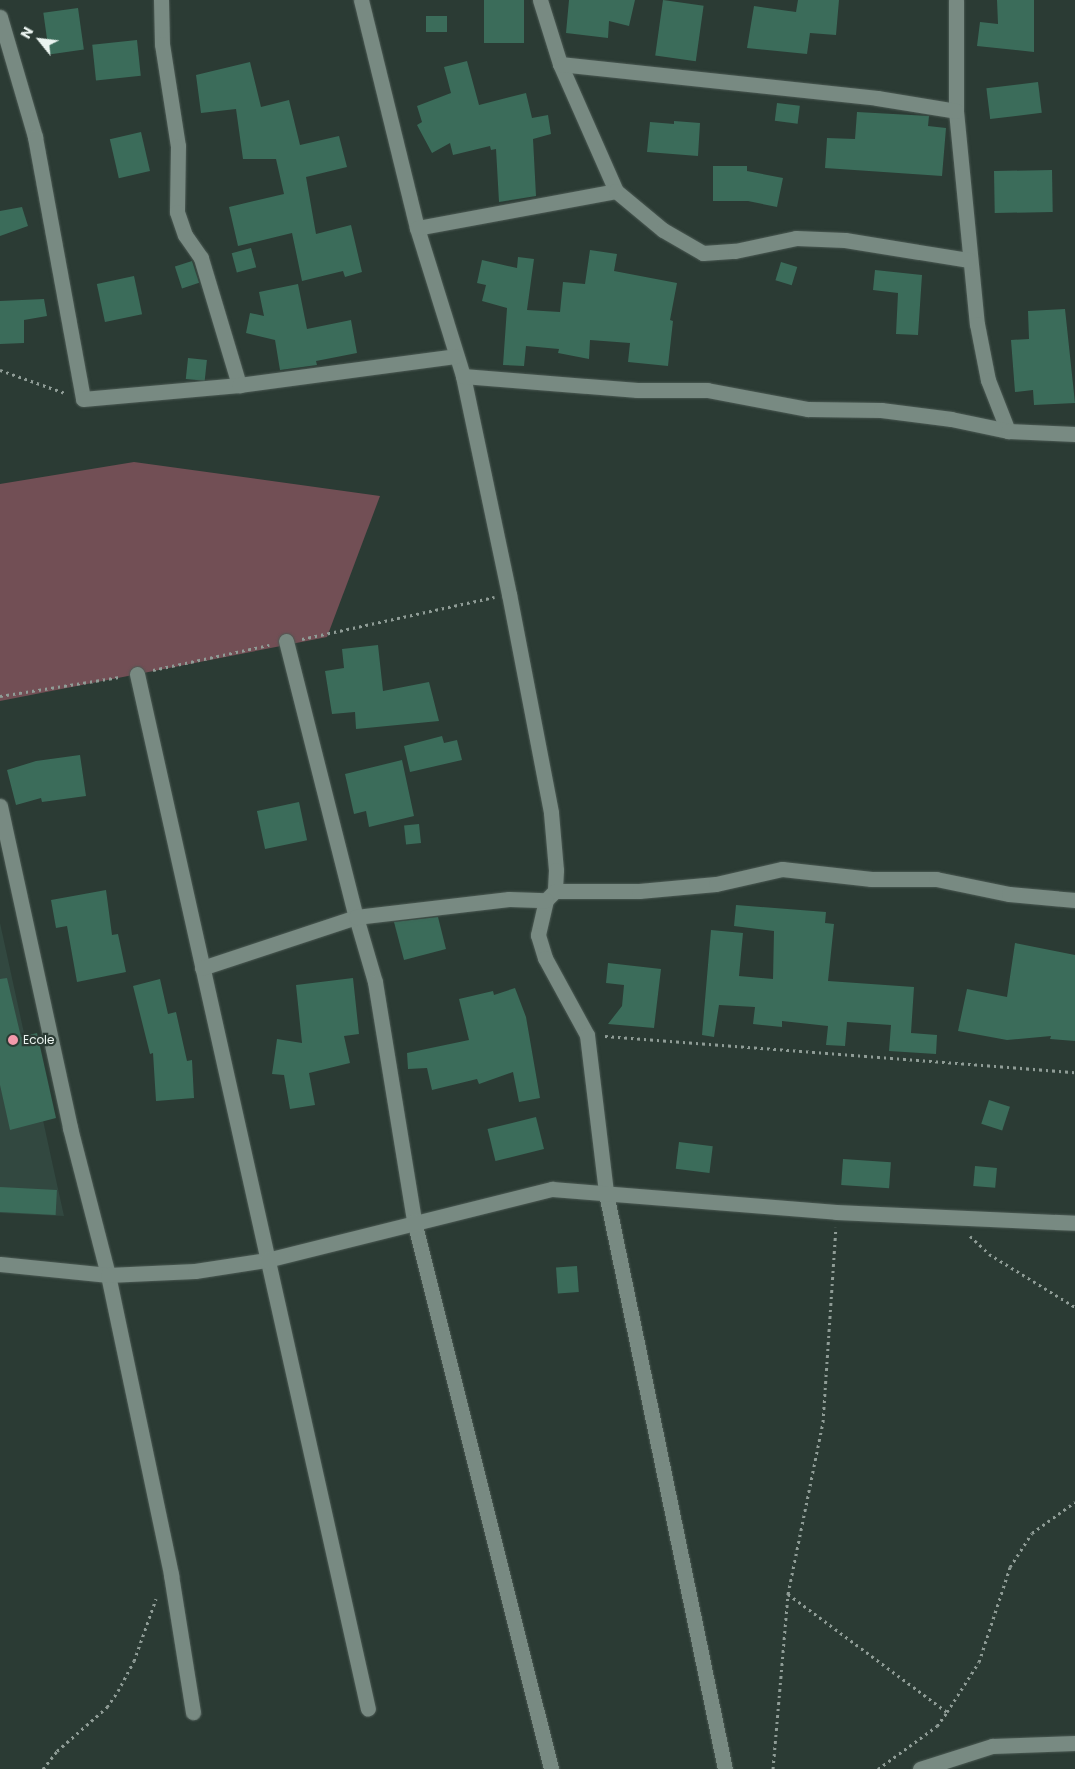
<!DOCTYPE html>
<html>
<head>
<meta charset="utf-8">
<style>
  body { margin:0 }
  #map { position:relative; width:1075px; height:1769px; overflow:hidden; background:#2b3b34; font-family:Poppins,sans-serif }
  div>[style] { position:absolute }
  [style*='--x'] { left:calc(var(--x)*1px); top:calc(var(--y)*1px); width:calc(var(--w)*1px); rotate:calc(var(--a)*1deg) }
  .built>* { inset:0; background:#324840 }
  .green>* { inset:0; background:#724f55 }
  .building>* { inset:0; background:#3b6c5a; transform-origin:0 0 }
  .path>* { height:3px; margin-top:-1.5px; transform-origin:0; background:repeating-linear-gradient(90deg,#8f9c96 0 2.5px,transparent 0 6.5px) }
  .roads { filter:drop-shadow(0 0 1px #4b5953) drop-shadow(0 0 1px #4b5953) }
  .minor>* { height:15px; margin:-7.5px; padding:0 7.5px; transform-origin:7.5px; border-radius:7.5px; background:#788a82 }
  .dots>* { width:14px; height:14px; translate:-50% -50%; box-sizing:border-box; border:2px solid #2b3b34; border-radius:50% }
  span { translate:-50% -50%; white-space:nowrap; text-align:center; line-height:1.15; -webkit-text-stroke:4.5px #2b3b34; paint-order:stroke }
  .poi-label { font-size:12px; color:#ebf4f0 }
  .left { translate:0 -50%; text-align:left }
  .north { position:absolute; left:15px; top:15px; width:50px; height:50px; -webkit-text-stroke:4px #2b3b34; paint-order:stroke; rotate:299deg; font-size:14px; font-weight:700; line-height:20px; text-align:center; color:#ebf4f0 }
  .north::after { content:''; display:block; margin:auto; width:18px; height:22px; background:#ebf4f0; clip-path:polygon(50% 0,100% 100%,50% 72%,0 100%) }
</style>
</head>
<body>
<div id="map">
  <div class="built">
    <div style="clip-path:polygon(0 923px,51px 1157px,64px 1216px,0 1213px)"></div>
  </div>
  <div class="green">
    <div style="clip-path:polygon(134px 462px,380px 496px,327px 637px,0 701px,0 484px)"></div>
  </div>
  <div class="building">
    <div style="left:484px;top:0;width:40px;height:43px"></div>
    <div style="clip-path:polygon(569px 0,635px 0,629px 26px,609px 21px,608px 38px,566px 33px)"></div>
    <div style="left:663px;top:0;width:41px;height:56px;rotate:8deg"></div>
    <div style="clip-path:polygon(798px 0,839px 0,836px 35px,810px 33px,807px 54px,747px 48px,754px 6px,796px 12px)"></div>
    <div style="clip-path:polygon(997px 0,1034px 0,1034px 52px,977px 46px,980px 22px,998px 24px)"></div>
    <div style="left:78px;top:8px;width:42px;height:35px;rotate:82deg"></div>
    <div style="left:426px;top:16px;width:21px;height:16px"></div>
    <div style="left:137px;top:40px;width:36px;height:45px;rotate:84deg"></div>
    <div style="clip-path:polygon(467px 61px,479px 105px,526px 93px,532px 118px,548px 115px,551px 134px,533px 139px,536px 196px,499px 202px,496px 149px,491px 150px,490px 146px,453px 155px,450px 143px,432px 153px,417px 125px,422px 122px,417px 106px,451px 93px,444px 67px)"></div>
    <div style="clip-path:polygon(250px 62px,261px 107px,289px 100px,300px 145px,339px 136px,347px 167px,306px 177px,316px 234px,351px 225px,362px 272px,345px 277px,343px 271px,302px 281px,292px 233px,238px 246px,229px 207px,284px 194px,276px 159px,243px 159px,236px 109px,201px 113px,196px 75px)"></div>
    <div style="left:1038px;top:82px;width:31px;height:52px;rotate:83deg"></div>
    <div style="left:777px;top:103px;width:23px;height:18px;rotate:7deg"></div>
    <div style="clip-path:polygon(857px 112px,929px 116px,928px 126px,946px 128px,942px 176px,825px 168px,827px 138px,855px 139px)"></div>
    <div style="clip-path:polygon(674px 121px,700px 123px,698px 156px,647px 152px,650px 122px,674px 124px)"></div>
    <div style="left:141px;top:132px;width:40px;height:32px;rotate:77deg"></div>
    <div style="clip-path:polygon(713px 166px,747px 166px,747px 171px,783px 178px,777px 207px,748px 201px,713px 201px)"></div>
    <div style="left:1052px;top:170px;width:42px;height:58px;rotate:89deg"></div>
    <div style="clip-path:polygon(22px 207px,28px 226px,0 236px,0 211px)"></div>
    <div style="left:251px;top:248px;width:20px;height:20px;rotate:75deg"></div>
    <div style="clip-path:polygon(590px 250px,617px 254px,614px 271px,677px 283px,670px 320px,673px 321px,668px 366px,628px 362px,630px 343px,590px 340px,589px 359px,558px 353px,559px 349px,526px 346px,524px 366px,503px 365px,507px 308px,482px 301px,486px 285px,477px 283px,482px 260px,517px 268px,518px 257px,534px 259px,527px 310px,560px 312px,563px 282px,585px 284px)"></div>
    <div style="left:192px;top:261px;width:23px;height:18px;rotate:72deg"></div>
    <div style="left:781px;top:262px;width:17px;height:19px;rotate:17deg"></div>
    <div style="clip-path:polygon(875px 270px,922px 275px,918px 335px,896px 334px,898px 293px,873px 290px)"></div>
    <div style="left:134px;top:276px;width:39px;height:38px;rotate:78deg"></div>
    <div style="clip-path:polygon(298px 284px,307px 329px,351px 320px,357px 353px,316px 361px,317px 365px,280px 370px,275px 340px,246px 333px,250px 313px,264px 316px,259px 292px)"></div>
    <div style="clip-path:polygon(44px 299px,47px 316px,24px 320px,24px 343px,0 344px,0 301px)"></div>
    <div style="clip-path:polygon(1065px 309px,1075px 403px,1034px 405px,1033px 390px,1015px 392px,1011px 340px,1029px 339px,1028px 311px)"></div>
    <div style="left:188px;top:358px;width:19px;height:21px;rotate:6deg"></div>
    <div style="clip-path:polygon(378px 645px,383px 691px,429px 682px,439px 721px,356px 729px,355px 712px,332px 714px,325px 671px,344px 668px,342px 649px)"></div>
    <div style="clip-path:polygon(442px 736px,444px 743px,457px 740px,462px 760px,410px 772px,404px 746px)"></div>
    <div style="clip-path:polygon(80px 755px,86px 796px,42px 802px,41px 798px,16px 805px,7px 770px,36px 761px)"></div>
    <div style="clip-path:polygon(402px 760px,414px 816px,369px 827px,366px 811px,354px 814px,345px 774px)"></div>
    <div style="left:299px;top:802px;width:39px;height:43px;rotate:78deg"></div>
    <div style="left:419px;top:824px;width:19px;height:15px;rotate:84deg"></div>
    <div style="clip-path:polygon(106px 890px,112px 935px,118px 934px,126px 972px,77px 982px,67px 926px,56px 928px,51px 900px)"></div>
    <div style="clip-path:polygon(736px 905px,826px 912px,825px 923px,834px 924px,828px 981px,914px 987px,911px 1033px,937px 1035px,936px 1054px,889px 1051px,891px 1025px,847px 1022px,845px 1046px,826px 1045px,828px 1026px,782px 1021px,782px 1027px,753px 1024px,755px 1007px,719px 1005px,714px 1037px,702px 1035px,711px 930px,743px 933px,739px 976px,773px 979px,774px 931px,734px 926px)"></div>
    <div style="clip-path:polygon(438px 917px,446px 949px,404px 960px,394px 922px)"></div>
    <div style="clip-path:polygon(1015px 943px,1075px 955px,1075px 1041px,1050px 1039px,1051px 1036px,1007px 1040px,958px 1031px,967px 989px,1007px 997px)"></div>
    <div style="clip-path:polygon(608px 963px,661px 969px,654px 1028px,608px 1024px,622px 1006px,624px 985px,606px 983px)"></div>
    <div style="clip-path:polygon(7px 978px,21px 1037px,37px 1033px,56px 1118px,10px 1130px,0 1085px,0 979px)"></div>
    <div style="clip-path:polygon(353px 978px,359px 1034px,344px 1036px,350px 1063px,309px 1073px,315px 1105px,290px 1109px,284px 1075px,272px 1074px,277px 1039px,302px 1043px,296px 985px)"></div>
    <div style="clip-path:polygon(160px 979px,168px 1014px,176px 1012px,187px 1061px,192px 1060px,194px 1098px,156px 1101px,153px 1053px,150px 1054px,133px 986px)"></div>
    <div style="clip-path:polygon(515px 988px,526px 1017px,540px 1098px,519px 1102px,513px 1072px,479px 1084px,477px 1079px,432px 1090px,427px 1068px,408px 1069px,407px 1053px,469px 1040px,459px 999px,493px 991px,494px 995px)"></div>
    <div style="left:989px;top:1100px;width:22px;height:25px;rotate:18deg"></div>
    <div style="left:536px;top:1117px;width:33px;height:50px;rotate:76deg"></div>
    <div style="left:679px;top:1142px;width:34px;height:27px;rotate:7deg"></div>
    <div style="left:843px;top:1159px;width:48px;height:26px;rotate:4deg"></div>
    <div style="left:975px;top:1166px;width:22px;height:20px;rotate:5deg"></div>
    <div style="left:0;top:1187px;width:57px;height:25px;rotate:3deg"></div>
    <div style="left:577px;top:1266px;width:26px;height:21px;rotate:86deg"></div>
  </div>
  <div class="path">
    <div style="--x:0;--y:370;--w:69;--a:19.5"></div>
    <div style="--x:302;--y:639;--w:197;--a:-12.3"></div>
    <div style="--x:153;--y:670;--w:119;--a:-12.2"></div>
    <div style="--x:0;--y:696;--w:121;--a:-9"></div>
    <div style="--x:605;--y:1036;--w:471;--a:4.4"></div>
    <div style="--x:970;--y:1236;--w:26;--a:43"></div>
    <div style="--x:989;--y:1254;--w:101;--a:31.6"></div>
    <div style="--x:788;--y:1594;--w:198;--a:36.6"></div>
    <div style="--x:43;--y:1769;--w:23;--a:-52"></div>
    <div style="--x:57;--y:1751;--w:67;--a:-41.3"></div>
    <div style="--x:107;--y:1707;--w:19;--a:-55"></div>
    <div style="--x:118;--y:1691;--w:34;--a:-62"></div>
    <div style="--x:134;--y:1661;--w:66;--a:-70.5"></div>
    <div style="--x:773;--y:1769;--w:176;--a:-85.1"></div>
    <div style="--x:788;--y:1594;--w:176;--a:-78.5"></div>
    <div style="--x:823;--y:1422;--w:195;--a:-86.2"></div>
    <div style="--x:878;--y:1769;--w:73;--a:-36.1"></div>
    <div style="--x:937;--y:1726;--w:17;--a:-54"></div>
    <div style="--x:947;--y:1712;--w:59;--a:-57.4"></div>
    <div style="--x:979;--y:1662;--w:100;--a:-71.9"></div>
    <div style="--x:1010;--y:1567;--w:40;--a:-57.1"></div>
    <div style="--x:1032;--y:1533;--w:53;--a:-35.8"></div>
  </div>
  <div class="roads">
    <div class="minor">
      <div style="--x:161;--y:0;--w:44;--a:88.7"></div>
      <div style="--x:162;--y:44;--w:103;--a:81.1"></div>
      <div style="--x:178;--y:146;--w:66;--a:90.9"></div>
      <div style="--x:177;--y:212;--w:24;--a:71"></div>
      <div style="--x:185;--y:235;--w:28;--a:55"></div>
      <div style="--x:201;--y:258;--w:133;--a:73.3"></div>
      <div style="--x:361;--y:0;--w:235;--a:76.2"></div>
      <div style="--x:417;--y:228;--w:155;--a:72.7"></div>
      <div style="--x:463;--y:376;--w:223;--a:78.1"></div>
      <div style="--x:509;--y:594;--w:223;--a:79.1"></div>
      <div style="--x:551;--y:813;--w:57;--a:85"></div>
      <div style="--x:556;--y:870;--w:21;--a:93"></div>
      <div style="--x:555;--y:891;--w:13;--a:135"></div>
      <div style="--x:546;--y:900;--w:36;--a:103"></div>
      <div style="--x:538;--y:935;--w:24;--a:73"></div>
      <div style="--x:545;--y:958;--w:88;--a:61.4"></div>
      <div style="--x:587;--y:1035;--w:159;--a:83.1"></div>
      <div style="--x:606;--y:1193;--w:588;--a:78.33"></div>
      <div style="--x:540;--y:0;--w:67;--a:72.6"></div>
      <div style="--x:560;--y:64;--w:139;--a:66.2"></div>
      <div style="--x:956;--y:0;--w:111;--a:90"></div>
      <div style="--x:956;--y:111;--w:214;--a:84.4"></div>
      <div style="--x:977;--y:324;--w:57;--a:78.9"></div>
      <div style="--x:988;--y:380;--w:55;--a:68.6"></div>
      <div style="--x:0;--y:17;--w:125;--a:73.7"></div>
      <div style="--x:35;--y:137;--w:266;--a:79.6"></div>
      <div style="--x:83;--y:399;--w:157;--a:-5.1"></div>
      <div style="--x:239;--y:385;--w:218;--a:-7.6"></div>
      <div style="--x:560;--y:64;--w:319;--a:6.1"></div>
      <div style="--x:877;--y:98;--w:80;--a:9.3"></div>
      <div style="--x:417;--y:228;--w:202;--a:-10.5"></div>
      <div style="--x:616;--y:191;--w:61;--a:39.7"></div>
      <div style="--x:663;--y:230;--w:46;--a:29.9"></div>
      <div style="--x:703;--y:253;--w:32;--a:-4"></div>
      <div style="--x:735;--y:251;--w:62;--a:-12"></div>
      <div style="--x:796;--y:238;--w:49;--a:2.3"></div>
      <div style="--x:845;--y:240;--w:126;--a:9.2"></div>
      <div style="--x:463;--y:376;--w:175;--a:4.6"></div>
      <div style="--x:637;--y:390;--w:70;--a:0"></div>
      <div style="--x:707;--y:390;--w:103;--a:10.7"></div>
      <div style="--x:808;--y:409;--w:73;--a:0.8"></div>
      <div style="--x:881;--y:410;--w:71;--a:7.3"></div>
      <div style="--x:951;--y:419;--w:58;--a:11.9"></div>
      <div style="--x:1008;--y:431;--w:67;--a:2.6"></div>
      <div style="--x:286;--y:641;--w:285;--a:75.8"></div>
      <div style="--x:356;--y:917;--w:68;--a:73.7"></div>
      <div style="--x:375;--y:982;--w:242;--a:80.7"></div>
      <div style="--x:414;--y:1221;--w:565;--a:75.96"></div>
      <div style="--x:137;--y:674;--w:1060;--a:77.42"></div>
      <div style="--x:0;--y:806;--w:330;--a:77.7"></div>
      <div style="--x:70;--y:1128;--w:152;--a:75.5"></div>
      <div style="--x:108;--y:1275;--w:307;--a:78.1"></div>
      <div style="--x:171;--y:1575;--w:139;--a:80.9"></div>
      <div style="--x:555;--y:891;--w:84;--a:0"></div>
      <div style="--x:639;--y:891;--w:77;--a:-5.2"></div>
      <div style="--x:716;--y:884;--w:68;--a:-12.8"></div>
      <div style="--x:782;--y:869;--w:90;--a:6.4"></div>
      <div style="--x:871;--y:879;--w:65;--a:0"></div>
      <div style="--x:936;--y:879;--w:75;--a:11.6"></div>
      <div style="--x:1009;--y:894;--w:66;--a:5.2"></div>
      <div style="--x:202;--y:968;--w:162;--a:-18.3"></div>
      <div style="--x:356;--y:917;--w:154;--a:-6.7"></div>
      <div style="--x:509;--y:899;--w:37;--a:2"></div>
      <div style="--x:0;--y:1264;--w:109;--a:5.8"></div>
      <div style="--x:108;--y:1275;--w:87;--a:-2.6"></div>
      <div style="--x:195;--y:1271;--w:73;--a:-8.7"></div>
      <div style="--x:267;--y:1260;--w:294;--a:-14"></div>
      <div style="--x:552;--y:1189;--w:285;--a:4.6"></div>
      <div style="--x:836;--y:1212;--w:239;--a:2.6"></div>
      <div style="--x:920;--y:1769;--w:76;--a:-17.7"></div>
      <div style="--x:992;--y:1746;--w:83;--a:-2.1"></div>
    </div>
  </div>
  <div class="dots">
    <div style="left:13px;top:1040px;background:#f39aab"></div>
  </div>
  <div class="poi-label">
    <span class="left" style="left:23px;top:1040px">Ecole</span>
  </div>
  <div class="north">N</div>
</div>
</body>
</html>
